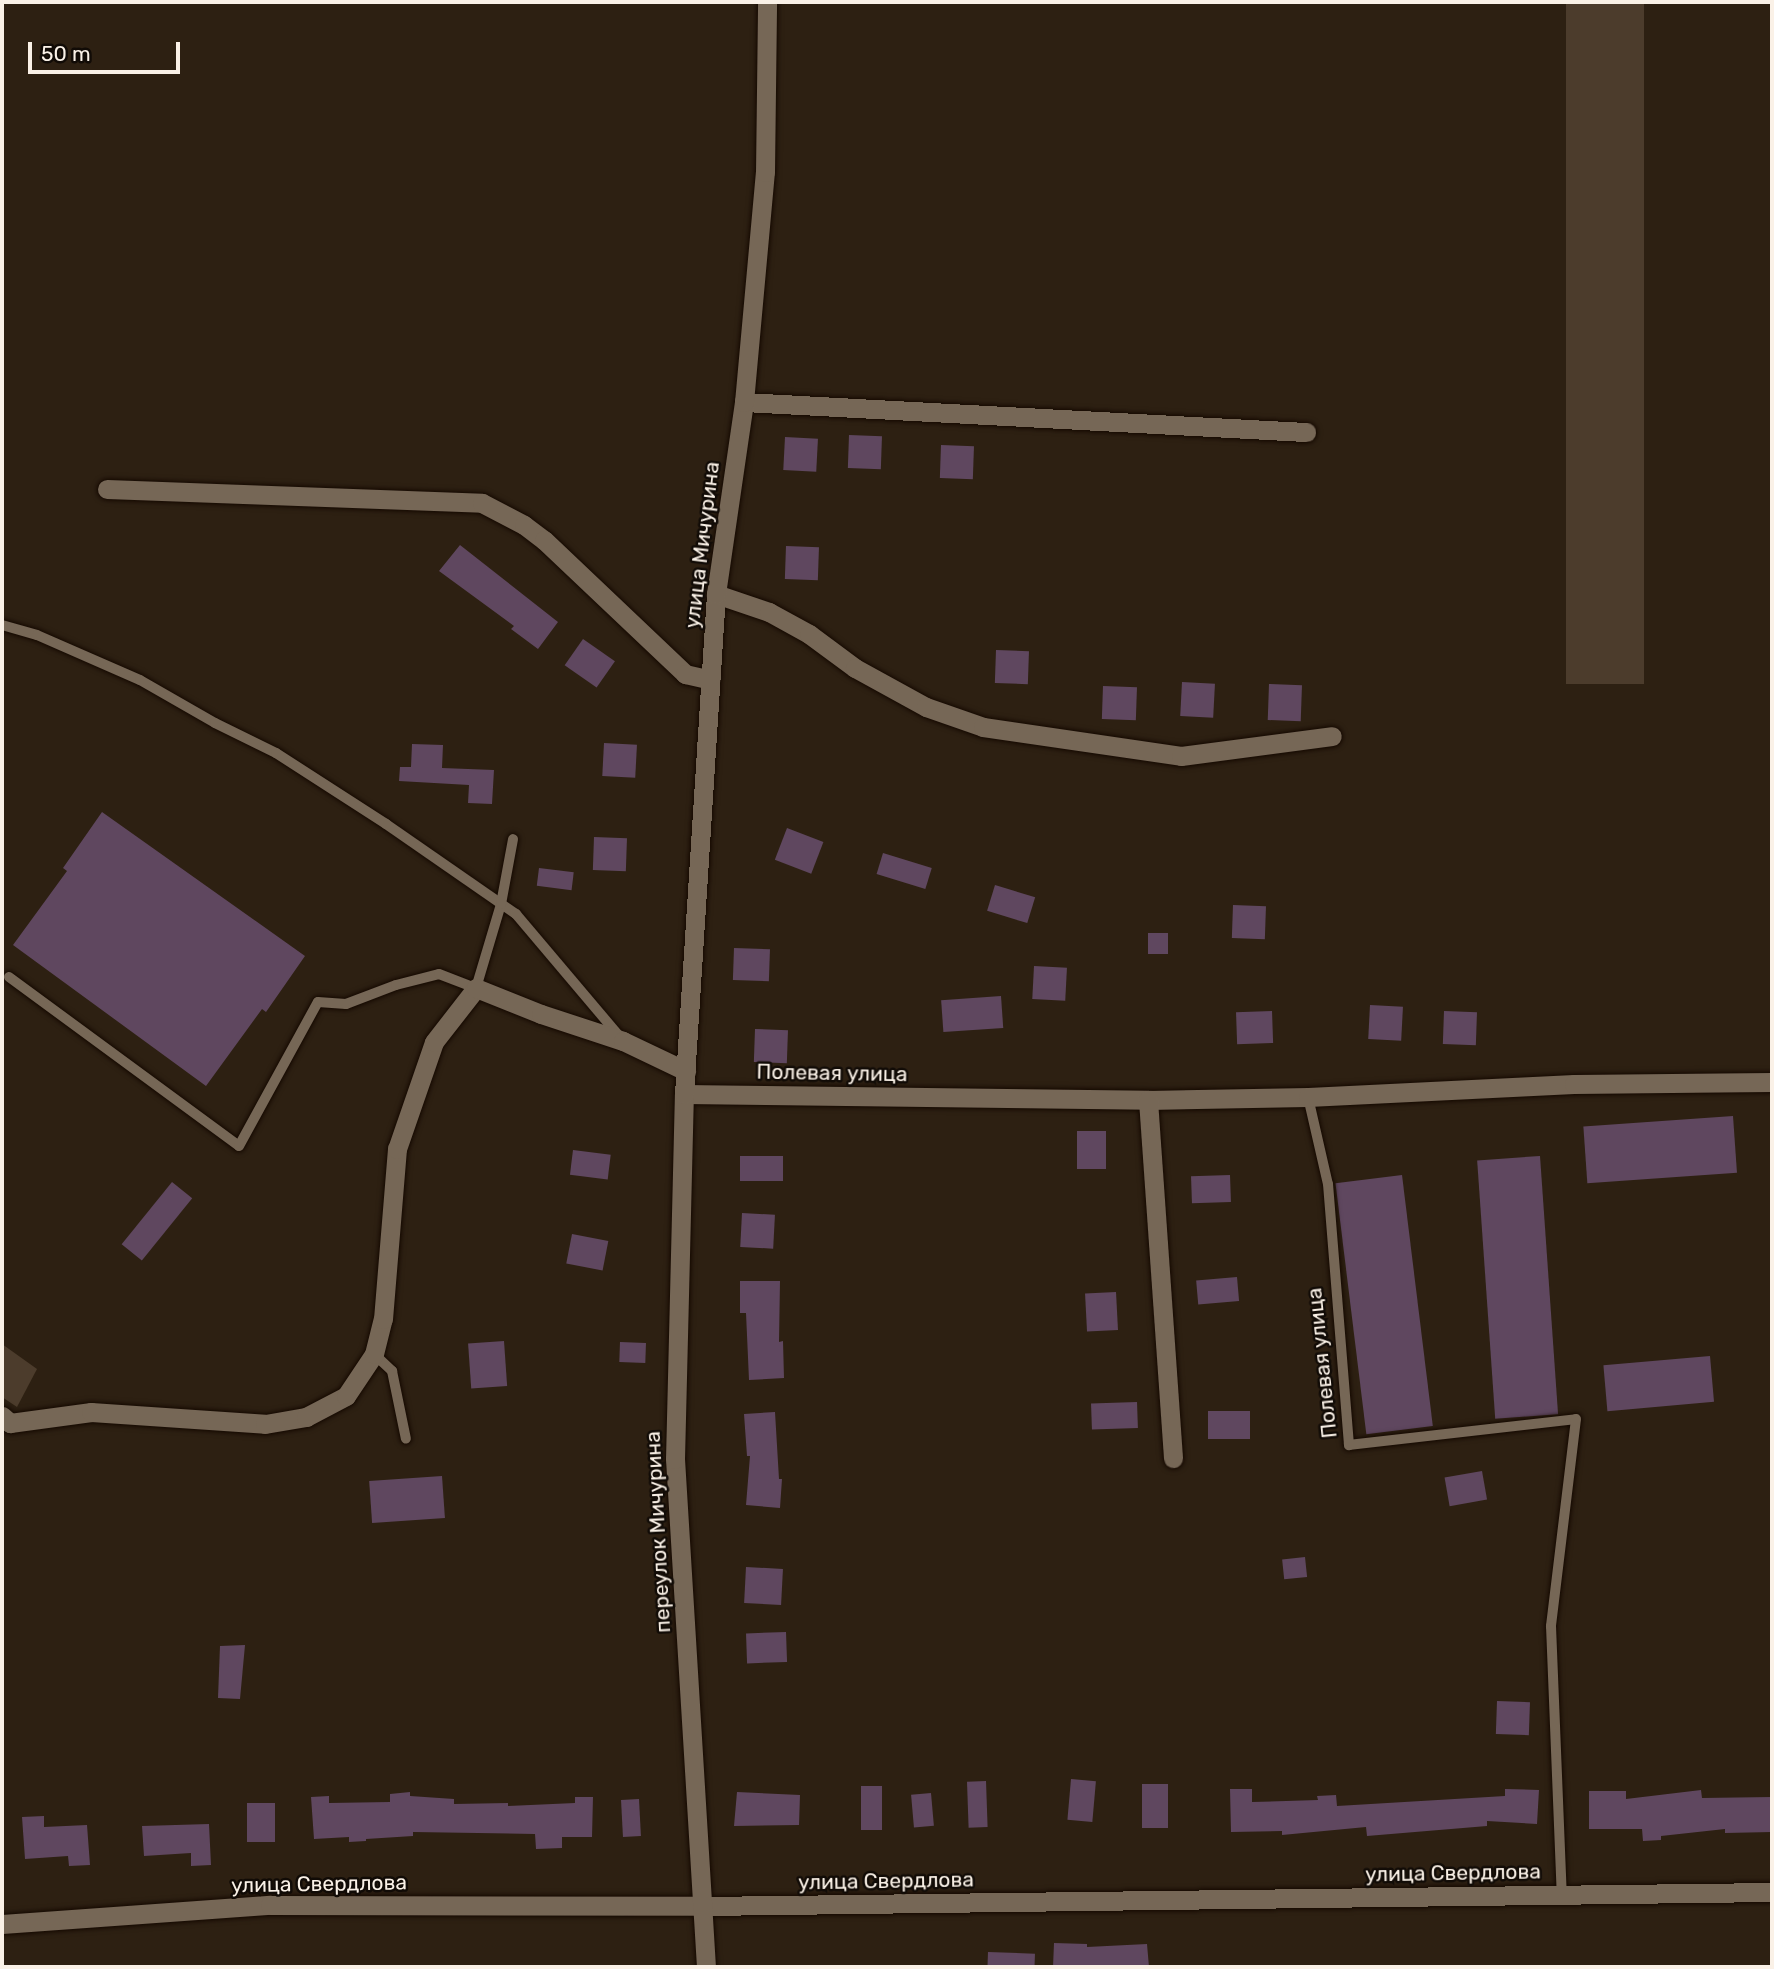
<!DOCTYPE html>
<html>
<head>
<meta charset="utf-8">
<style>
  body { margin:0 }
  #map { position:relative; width:1774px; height:1969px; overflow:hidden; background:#2d2012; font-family:Rubik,sans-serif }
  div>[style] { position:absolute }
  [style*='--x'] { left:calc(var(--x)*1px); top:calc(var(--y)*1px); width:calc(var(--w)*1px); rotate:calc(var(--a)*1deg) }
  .green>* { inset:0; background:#4c3c2c; transform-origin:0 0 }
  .building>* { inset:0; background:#5f475f; transform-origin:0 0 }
  .roads { filter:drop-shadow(0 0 2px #150901) drop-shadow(0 0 2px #150901) }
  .lane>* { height:10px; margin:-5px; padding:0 5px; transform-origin:5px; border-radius:5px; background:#766756 }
  .street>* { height:19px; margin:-9.5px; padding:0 9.5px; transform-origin:9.5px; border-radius:9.5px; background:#766756 }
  span { translate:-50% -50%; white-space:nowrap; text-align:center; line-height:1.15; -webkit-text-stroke:5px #110b06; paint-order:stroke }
  .street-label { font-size:21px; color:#faf1e7 }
  .frame { position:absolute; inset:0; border:4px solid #faf1e7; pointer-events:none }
  .scale { position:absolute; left:28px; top:42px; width:152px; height:32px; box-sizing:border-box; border:4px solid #faf1e7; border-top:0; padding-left:9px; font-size:21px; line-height:24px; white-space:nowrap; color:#faf1e7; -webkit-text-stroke:5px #110b06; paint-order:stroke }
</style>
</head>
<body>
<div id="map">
  <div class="green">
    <div style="left:1566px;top:2px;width:78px;height:682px"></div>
    <div style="clip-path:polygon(2px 1344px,37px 1369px,17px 1407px,2px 1397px)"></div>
  </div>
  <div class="building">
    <div style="left:849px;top:435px;width:33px;height:33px;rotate:2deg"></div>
    <div style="left:785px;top:437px;width:33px;height:33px;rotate:3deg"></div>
    <div style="left:941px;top:445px;width:33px;height:33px;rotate:2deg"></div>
    <div style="clip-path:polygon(460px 545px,558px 622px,538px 649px,511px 629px,514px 626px,439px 571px)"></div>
    <div style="left:786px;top:546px;width:33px;height:33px;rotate:2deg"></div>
    <div style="left:583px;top:639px;width:39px;height:32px;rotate:35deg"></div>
    <div style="left:996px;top:650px;width:33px;height:33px;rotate:2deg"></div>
    <div style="left:1182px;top:682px;width:33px;height:34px;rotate:3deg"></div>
    <div style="left:1269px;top:684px;width:33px;height:36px;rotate:2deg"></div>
    <div style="left:1103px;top:686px;width:34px;height:33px;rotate:2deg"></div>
    <div style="left:604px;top:743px;width:33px;height:33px;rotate:3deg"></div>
    <div style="clip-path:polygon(412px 744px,443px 745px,442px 768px,494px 770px,492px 804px,468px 803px,469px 785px,399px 781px,400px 767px,411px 767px)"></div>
    <div style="clip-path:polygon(102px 812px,305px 956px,266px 1012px,262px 1009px,206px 1086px,13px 945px,67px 871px,63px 868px)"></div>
    <div style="left:787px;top:828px;width:39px;height:34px;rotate:21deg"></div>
    <div style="left:594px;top:837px;width:33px;height:33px;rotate:2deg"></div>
    <div style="left:883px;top:853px;width:51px;height:22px;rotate:17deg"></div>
    <div style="left:539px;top:868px;width:35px;height:18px;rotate:7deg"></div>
    <div style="left:995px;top:885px;width:42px;height:27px;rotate:17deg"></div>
    <div style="left:1233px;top:905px;width:33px;height:33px;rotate:2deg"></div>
    <div style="left:1148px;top:933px;width:20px;height:21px"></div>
    <div style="left:734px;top:948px;width:36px;height:32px;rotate:2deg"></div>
    <div style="left:1034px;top:966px;width:33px;height:33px;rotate:3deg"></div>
    <div style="left:1001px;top:996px;width:32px;height:60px;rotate:86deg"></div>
    <div style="left:1370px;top:1005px;width:33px;height:34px;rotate:3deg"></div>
    <div style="left:1272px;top:1011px;width:32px;height:36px;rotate:88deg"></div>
    <div style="left:1444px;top:1011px;width:33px;height:33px;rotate:2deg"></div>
    <div style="left:755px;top:1029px;width:33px;height:33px;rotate:2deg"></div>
    <div style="left:1733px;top:1116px;width:57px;height:150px;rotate:86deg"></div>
    <div style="left:1077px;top:1131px;width:29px;height:38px"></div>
    <div style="left:573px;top:1150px;width:38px;height:25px;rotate:7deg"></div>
    <div style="left:740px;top:1156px;width:43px;height:25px"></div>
    <div style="left:1540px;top:1156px;width:259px;height:63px;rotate:86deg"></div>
    <div style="left:1230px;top:1175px;width:27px;height:39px;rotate:88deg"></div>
    <div style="left:1402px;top:1175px;width:253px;height:67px;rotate:83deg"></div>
    <div style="left:172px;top:1182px;width:26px;height:80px;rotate:39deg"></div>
    <div style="left:742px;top:1213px;width:33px;height:34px;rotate:3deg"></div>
    <div style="left:572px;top:1234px;width:37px;height:30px;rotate:11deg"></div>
    <div style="left:1237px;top:1277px;width:24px;height:41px;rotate:85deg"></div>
    <div style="clip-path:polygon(740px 1281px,780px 1281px,779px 1342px,783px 1341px,784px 1378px,749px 1380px,746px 1313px,740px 1313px)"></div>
    <div style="left:1116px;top:1292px;width:38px;height:31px;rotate:87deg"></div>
    <div style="left:504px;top:1341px;width:45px;height:36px;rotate:86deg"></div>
    <div style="left:620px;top:1342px;width:26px;height:20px;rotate:2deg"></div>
    <div style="left:1710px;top:1356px;width:46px;height:107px;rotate:85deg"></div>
    <div style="left:1137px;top:1402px;width:26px;height:46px;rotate:88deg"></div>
    <div style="left:1250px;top:1411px;width:28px;height:42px;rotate:90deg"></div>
    <div style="clip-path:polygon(775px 1412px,779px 1479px,782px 1479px,780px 1508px,746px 1505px,750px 1456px,747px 1456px,744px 1414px)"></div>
    <div style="left:1482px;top:1471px;width:29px;height:38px;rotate:80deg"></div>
    <div style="left:442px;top:1476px;width:42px;height:73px;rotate:86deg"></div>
    <div style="left:1305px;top:1557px;width:20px;height:23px;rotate:84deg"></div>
    <div style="left:746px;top:1567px;width:37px;height:36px;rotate:3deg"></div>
    <div style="left:786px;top:1632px;width:30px;height:40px;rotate:88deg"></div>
    <div style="clip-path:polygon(245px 1645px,240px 1699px,218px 1698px,220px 1646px)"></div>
    <div style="left:1497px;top:1701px;width:33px;height:33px;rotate:2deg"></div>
    <div style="left:1071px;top:1779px;width:25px;height:41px;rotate:5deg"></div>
    <div style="left:986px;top:1781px;width:46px;height:19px;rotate:88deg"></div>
    <div style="left:1142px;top:1784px;width:26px;height:44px"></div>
    <div style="left:861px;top:1786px;width:21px;height:44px"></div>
    <div style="clip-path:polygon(1230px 1789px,1252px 1789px,1252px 1802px,1318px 1800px,1317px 1796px,1336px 1795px,1337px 1806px,1505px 1796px,1505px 1789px,1539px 1790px,1537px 1824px,1487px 1821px,1487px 1826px,1367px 1836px,1366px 1827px,1282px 1835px,1282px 1831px,1231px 1832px)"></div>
    <div style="clip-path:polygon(1701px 1790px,1702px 1798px,1772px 1797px,1772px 1832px,1725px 1833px,1725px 1829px,1661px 1836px,1661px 1840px,1643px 1841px,1642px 1829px,1589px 1829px,1589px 1791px,1626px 1791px,1626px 1799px)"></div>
    <div style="clip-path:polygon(410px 1792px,410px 1796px,454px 1799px,454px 1804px,508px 1803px,508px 1806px,575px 1803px,575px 1797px,593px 1797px,592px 1837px,562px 1837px,562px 1848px,536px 1849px,535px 1834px,413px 1832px,413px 1836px,366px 1839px,366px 1841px,349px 1842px,349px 1837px,314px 1839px,311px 1797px,329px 1796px,329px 1803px,390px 1802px,390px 1794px)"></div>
    <div style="clip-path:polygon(737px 1792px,800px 1795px,799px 1825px,734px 1826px)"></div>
    <div style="left:931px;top:1793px;width:33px;height:20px;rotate:85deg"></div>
    <div style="left:639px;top:1799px;width:37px;height:18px;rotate:87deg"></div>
    <div style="left:247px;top:1803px;width:28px;height:39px"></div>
    <div style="clip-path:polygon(44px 1816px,44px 1827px,87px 1825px,90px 1865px,69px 1866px,68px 1856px,25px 1859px,22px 1817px)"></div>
    <div style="clip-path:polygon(209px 1824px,211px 1865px,191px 1866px,191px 1853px,144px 1856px,142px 1826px)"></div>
    <div style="clip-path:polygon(1054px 1943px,1087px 1944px,1087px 1947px,1147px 1944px,1149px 1967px,1053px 1967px)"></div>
    <div style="left:988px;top:1952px;width:47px;height:15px;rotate:2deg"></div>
  </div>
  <div class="roads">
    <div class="lane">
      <div style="--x:2;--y:625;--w:36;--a:16"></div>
      <div style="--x:37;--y:635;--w:112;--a:23.6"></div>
      <div style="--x:140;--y:680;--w:86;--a:29.8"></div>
      <div style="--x:215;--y:723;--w:68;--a:26.2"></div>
      <div style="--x:276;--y:753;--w:131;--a:32.8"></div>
      <div style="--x:386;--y:824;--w:158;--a:34.7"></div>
      <div style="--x:516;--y:914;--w:160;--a:49.8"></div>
      <div style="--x:9;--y:977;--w:285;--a:36.3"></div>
      <div style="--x:239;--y:1146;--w:164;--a:-61.3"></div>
      <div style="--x:318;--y:1002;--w:28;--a:4"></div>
      <div style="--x:346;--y:1004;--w:53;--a:-20.8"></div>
      <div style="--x:396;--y:985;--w:44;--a:-14.3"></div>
      <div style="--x:439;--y:974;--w:40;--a:21"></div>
      <div style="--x:476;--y:988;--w:88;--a:-73.4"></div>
      <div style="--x:501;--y:904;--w:66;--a:-79.5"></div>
      <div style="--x:1308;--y:1097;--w:89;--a:77.1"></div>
      <div style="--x:1328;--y:1184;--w:262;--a:85.4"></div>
      <div style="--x:1349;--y:1445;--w:228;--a:-6.5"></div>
      <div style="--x:1576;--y:1419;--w:209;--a:96.9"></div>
      <div style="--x:1551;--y:1626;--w:269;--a:87.7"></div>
      <div style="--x:374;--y:1354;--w:25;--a:43"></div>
      <div style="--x:392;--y:1371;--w:69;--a:78.4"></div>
    </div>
    <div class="street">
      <div style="--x:744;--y:402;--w:563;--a:3.06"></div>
      <div style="--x:107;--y:489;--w:375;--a:2.1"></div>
      <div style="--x:482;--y:503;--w:47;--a:27.6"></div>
      <div style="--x:524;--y:525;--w:25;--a:37"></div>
      <div style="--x:544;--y:540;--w:195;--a:43.5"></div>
      <div style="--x:685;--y:674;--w:26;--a:13"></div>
      <div style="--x:716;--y:594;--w:56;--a:18.8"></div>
      <div style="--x:769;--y:612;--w:46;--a:28.8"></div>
      <div style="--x:809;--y:634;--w:57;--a:36.5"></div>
      <div style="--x:855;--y:668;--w:81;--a:28.8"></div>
      <div style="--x:926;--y:707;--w:60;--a:19.3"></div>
      <div style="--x:983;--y:727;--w:200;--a:8.3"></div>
      <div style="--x:1181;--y:756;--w:152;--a:-7.5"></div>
      <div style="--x:684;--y:1094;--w:464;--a:0.7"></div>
      <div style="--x:1148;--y:1100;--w:160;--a:-1.1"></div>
      <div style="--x:1308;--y:1097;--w:266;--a:-2.8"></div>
      <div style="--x:1574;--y:1084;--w:198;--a:-0.6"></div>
      <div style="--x:1148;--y:1100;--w:359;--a:86"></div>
      <div style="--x:2;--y:1416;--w:11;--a:41"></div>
      <div style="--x:10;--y:1423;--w:82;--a:-7.7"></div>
      <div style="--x:91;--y:1412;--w:174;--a:3.9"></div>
      <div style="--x:265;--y:1424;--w:42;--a:-9.7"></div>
      <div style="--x:306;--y:1417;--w:45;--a:-27.7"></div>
      <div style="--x:346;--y:1396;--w:50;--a:-56.3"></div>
      <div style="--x:374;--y:1354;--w:36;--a:-76"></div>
      <div style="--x:383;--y:1319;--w:171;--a:-85.3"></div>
      <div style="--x:397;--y:1149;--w:113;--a:-70.9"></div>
      <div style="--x:434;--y:1042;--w:68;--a:-52.1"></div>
      <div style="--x:476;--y:988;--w:70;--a:21.8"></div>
      <div style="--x:541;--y:1014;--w:86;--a:18.2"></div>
      <div style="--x:623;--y:1041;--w:70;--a:25.5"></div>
      <div style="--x:2;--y:1924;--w:269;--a:-4.1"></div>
      <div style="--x:270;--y:1905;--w:433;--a:0.1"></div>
      <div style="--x:703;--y:1906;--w:1069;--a:-0.75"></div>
      <div style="--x:706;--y:1967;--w:509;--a:-93.49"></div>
      <div style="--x:675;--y:1459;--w:365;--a:-88.6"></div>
      <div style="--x:684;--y:1094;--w:501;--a:-86.34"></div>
      <div style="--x:716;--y:594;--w:194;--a:-81.7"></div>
      <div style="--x:744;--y:402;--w:231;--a:-84.8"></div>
      <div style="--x:765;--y:172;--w:170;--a:-89.3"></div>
    </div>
  </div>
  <div class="street-label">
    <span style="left:702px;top:545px;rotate:-83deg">улица Мичурина</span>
    <span style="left:832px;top:1073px;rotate:1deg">Полевая улица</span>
    <span style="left:1322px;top:1363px;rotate:-96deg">Полевая улица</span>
    <span style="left:658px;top:1532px;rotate:-93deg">переулок Мичурина</span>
    <span style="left:1453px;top:1873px;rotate:-1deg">улица Свердлова</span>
    <span style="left:886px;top:1881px;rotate:-1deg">улица Свердлова</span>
    <span style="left:319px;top:1884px;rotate:-1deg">улица Свердлова</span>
  </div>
  <div class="frame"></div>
  <div class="scale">50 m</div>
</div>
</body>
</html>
